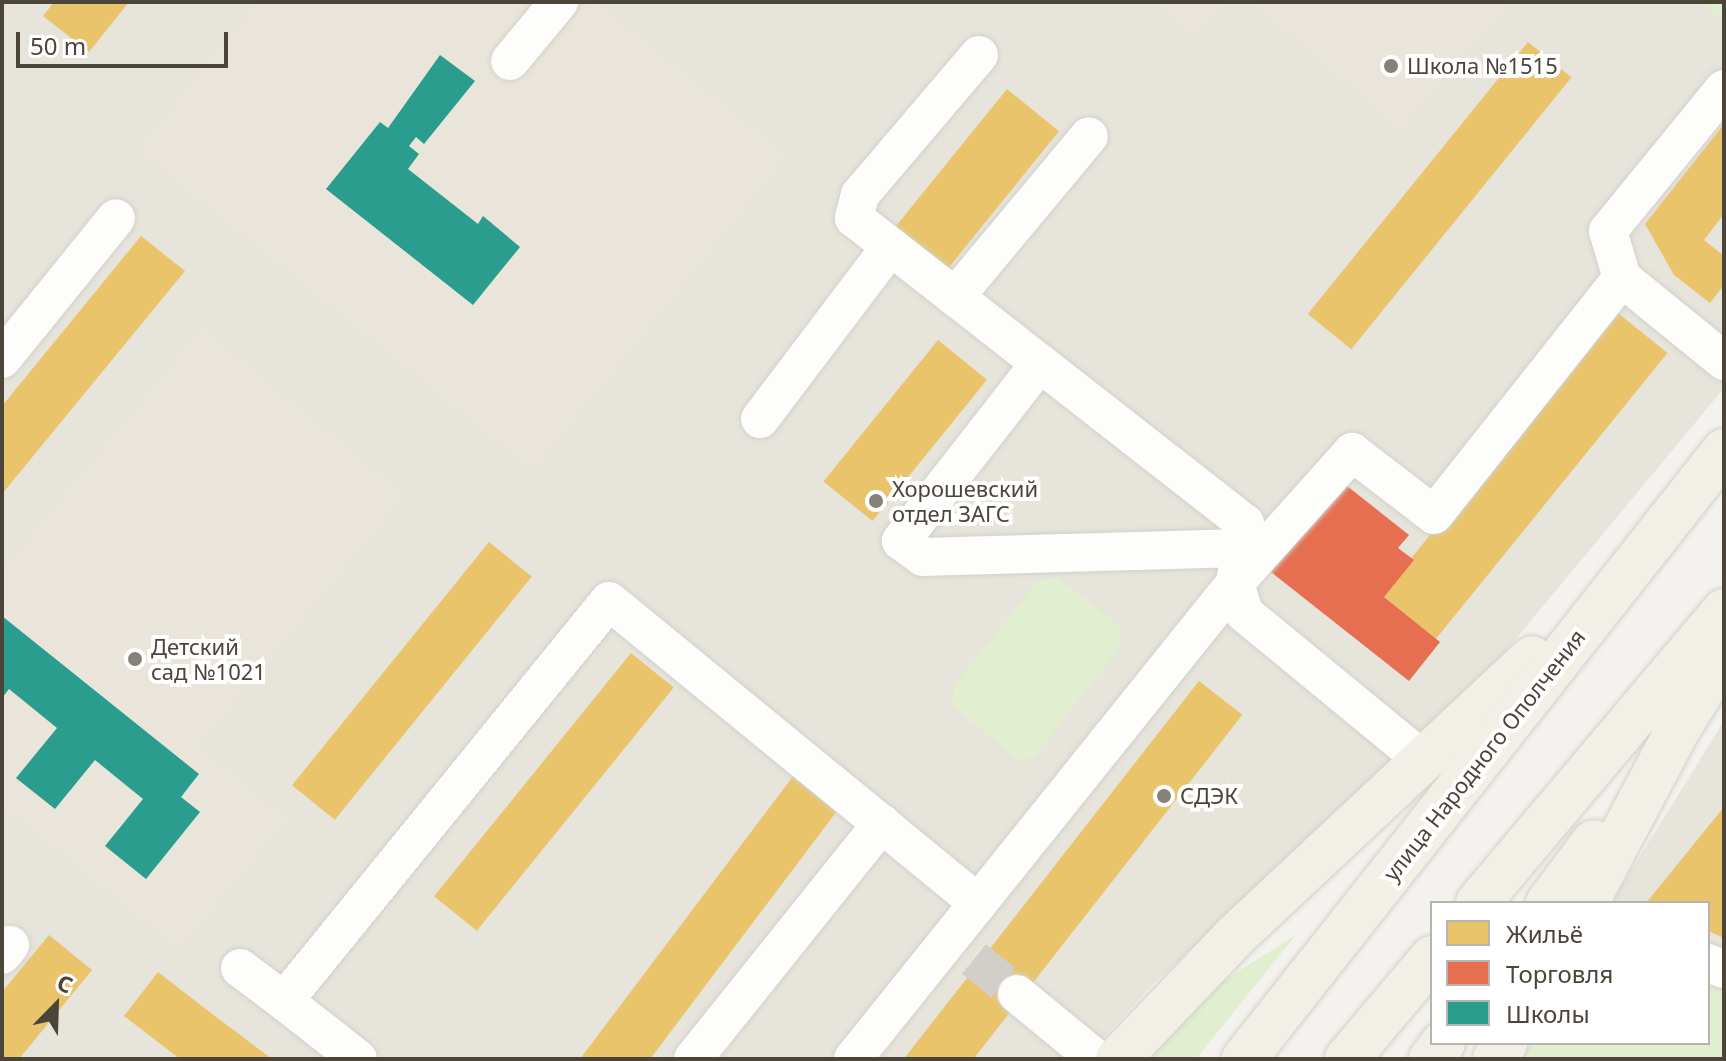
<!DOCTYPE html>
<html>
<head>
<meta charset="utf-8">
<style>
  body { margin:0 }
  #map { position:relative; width:1726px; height:1061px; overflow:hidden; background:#f4f2ee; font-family:"Noto Sans",sans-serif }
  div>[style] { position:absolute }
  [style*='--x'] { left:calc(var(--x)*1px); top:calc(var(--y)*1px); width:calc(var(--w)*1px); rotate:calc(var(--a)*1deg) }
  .residential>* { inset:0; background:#e7e4dc }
  .education>* { inset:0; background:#eae5da }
  .green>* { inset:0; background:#e1eecf }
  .homes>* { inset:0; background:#e9c46a; transform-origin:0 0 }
  .shops>* { inset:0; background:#e76f51 }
  .schools>* { inset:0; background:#2a9d8f }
  .minor-tunnel>* { height:38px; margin-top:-19px; transform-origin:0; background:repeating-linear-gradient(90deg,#d2cfca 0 38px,transparent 0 57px) }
  .roads { filter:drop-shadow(0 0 2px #d2d0cb) drop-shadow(0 0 2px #d2d0cb) }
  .minor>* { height:38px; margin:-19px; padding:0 19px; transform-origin:19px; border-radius:19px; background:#fdfdfc }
  .major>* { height:44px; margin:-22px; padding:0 22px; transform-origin:22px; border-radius:22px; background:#f2efe6 }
  .dots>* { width:22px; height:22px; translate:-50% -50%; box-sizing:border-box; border:4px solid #fff; border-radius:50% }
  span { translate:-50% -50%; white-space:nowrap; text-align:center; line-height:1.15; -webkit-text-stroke:8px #fff; paint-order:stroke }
  .poi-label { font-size:22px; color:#4b4439 }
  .left { translate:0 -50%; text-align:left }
  .street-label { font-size:22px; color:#4b4439 }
  .frame { position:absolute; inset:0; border:4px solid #4b4439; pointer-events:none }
  .legend { position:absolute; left:1430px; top:901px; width:280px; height:144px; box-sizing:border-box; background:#fff; border:2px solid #b7b4b0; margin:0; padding:10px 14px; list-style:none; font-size:24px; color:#4b4439 }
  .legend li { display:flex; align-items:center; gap:16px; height:40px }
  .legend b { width:40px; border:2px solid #b7b4b0 }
  .north { position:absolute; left:16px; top:965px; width:80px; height:80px; -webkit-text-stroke:6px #fff; paint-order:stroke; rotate:23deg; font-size:22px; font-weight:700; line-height:32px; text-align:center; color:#4b4439 }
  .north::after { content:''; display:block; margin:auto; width:28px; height:36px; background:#4b4439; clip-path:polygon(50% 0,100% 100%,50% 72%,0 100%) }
  .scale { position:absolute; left:16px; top:32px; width:212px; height:36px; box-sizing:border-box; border:4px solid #4b4439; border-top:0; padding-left:10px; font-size:24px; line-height:28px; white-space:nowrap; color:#4b4439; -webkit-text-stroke:6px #fff; paint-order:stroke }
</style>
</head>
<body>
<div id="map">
  <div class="residential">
    <div style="clip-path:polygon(2px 2px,1724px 2px,1724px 388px,1466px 699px,1153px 984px,1084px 1059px,2px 1059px)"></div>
    <div style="clip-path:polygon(1724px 721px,1724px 981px,1708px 976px,1708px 903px,1611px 903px)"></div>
  </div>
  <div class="education">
    <div style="clip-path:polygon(259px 2px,567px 2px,580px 13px,595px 2px,786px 156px,533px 470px,139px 150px)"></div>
    <div style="clip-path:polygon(1153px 2px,1226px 2px,1194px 38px)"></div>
    <div style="clip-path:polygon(1254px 2px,1511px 2px,1400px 129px)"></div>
    <div style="clip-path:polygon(202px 329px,404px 495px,197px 746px,286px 819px,179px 949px,2px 804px,2px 572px)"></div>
  </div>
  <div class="green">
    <div style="clip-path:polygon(1699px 2px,1724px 2px,1724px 15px,1721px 19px)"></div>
    <div style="clip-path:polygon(1057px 577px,1119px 626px,1120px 647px,1034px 757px,1018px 760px,952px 705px,954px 686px,1038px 581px)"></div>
    <div style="clip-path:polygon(1296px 935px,1196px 1059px,1145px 1059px,1215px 986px)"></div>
    <div style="clip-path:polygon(1708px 976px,1724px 981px,1724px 1059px,1521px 1059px,1530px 1043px,1708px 1043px)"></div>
  </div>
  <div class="homes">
    <div style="clip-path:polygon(54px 2px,129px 2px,89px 52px,43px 16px)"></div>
    <div style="left:1528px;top:42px;width:56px;height:350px;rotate:39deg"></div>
    <div style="left:1007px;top:89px;width:67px;height:185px;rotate:39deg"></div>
    <div style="clip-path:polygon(1724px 124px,1724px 214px,1704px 240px,1724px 256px,1724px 285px,1710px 303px,1674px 275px,1645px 224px)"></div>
    <div style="clip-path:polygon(141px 236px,185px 271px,2px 494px,2px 406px)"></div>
    <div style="left:1613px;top:309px;width:70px;height:368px;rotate:39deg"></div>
    <div style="left:938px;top:340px;width:63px;height:182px;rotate:39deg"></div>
    <div style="left:489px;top:542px;width:55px;height:313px;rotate:39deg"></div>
    <div style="left:631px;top:653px;width:55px;height:313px;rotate:39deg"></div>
    <div style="left:1199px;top:681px;width:55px;height:486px;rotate:38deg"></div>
    <div style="left:794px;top:775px;width:56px;height:362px;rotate:37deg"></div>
    <div style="clip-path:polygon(1724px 807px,1724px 938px,1708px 931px,1708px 903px,1646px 903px)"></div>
    <div style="clip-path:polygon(49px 935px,92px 970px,19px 1059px,2px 1059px,2px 992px)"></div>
    <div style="clip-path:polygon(158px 972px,207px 1010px,272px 1059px,180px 1059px,124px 1016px)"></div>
  </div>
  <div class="shops">
    <div style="clip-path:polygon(1337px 478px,1409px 535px,1398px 548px,1414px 560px,1384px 597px,1440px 642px,1409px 681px,1266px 568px)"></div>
  </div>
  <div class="schools">
    <div style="clip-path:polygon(440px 55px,475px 81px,424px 144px,416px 137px,409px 146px,419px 154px,408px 169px,478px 224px,483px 216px,520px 247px,473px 305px,326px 189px,380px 122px,388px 128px)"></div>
    <div style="clip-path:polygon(2px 616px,199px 774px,181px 797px,200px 812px,146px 879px,105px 846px,143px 799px,95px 760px,55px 809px,16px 778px,57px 728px,9px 689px,2px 698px)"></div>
  </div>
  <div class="minor-tunnel">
    <div style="--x:974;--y:959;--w:55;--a:39.1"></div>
  </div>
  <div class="roads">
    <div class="minor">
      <div style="--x:979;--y:55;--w:184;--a:130.4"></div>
      <div style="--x:860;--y:195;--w:24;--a:105"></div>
      <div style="--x:854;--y:218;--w:496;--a:38"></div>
      <div style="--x:1245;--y:523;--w:61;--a:99.5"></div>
      <div style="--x:1235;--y:583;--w:31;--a:73"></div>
      <div style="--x:1244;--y:613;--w:233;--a:39.4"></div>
      <div style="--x:510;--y:61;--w:77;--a:-50.3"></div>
      <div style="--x:1622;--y:278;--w:132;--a:39.1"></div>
      <div style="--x:955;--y:297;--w:209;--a:-50.2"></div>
      <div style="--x:2;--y:359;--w:181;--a:-51"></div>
      <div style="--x:1040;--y:363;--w:226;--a:128"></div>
      <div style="--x:901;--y:541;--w:27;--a:36"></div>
      <div style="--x:923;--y:557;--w:318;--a:-1.6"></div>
      <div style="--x:760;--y:419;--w:216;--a:-52.9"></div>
      <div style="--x:2;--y:955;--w:13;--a:-51"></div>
      <div style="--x:1708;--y:963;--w:17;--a:21"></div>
      <div style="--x:240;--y:968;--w:55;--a:36.9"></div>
      <div style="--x:1017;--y:994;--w:102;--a:39.4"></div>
      <div style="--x:358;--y:1059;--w:94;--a:-141.9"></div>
      <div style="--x:284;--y:1001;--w:515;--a:-50.91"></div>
      <div style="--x:609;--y:601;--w:477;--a:39.3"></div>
      <div style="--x:693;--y:1059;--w:302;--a:-51.3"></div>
      <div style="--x:853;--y:1059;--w:610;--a:-51.25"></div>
      <div style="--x:1235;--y:583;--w:176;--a:-48.2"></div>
      <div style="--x:1352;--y:452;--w:103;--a:37.5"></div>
      <div style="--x:1434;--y:515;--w:303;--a:-51.6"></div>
      <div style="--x:1622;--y:278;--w:49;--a:-106.6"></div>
      <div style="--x:1608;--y:231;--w:183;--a:-50.8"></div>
    </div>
    <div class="major">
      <div style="--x:1478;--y:903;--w:382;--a:-49.9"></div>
      <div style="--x:1548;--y:903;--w:76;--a:-53"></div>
      <div style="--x:1586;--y:903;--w:195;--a:-62.1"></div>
      <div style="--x:1677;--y:731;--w:89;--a:-58.3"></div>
      <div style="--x:1118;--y:1059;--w:168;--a:-46.4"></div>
      <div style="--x:1234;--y:937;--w:408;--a:-43.1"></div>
      <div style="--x:1244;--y:1059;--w:775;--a:-51.71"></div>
      <div style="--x:1347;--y:1059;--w:132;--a:-49.9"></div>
      <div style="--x:1431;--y:1059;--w:20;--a:-53"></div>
      <div style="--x:1495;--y:1059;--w:19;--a:-58"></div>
    </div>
  </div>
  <div class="dots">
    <div style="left:1391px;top:66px;background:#868178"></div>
    <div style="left:876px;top:501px;background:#868178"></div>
    <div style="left:135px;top:659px;background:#868178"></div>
    <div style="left:1164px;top:796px;background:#868178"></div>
  </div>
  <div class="poi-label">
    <span class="left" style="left:1407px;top:66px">Школа №1515</span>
    <span class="left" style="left:892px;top:501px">Хорошевский<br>отдел ЗАГС</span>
    <span class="left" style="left:151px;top:659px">Детский<br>сад №1021</span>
    <span class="left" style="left:1180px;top:796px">СДЭК</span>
  </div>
  <div class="street-label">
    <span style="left:1484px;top:755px;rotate:-52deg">улица Народного Ополчения</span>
  </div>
  <div class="frame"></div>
  <ul class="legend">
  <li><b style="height:22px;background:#e9c46a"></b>Жильё</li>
  <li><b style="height:22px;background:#e76f51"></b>Торговля</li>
  <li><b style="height:22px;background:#2a9d8f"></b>Школы</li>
  </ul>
  <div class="north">С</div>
  <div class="scale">50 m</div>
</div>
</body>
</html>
